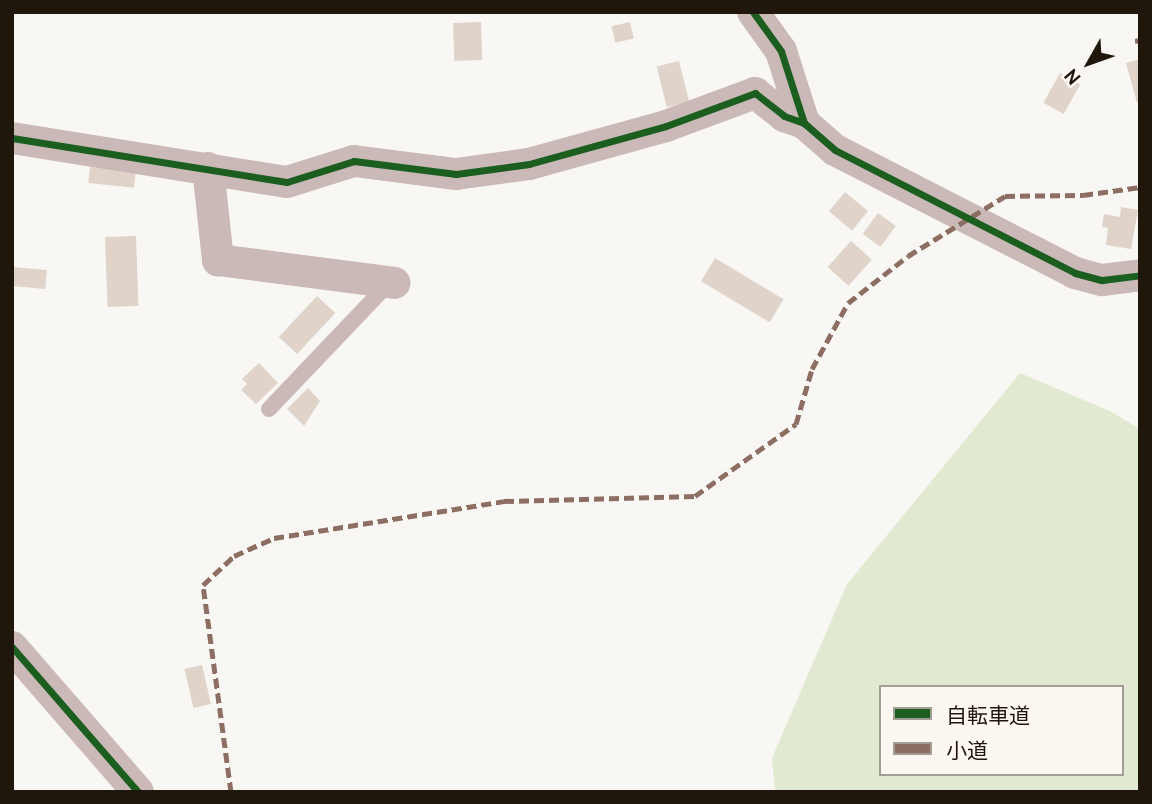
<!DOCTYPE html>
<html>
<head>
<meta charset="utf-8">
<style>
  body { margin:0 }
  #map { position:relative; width:1152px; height:804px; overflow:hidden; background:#f9f7f4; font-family:Cabin,"Noto Sans JP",sans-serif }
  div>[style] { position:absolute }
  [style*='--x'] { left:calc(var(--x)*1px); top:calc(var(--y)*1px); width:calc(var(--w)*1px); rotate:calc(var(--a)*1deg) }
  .green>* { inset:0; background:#e1ead1 }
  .building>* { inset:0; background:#e0d3c9; transform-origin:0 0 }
  .lane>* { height:16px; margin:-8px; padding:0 8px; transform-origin:8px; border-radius:8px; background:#cbb9b7 }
  .street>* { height:32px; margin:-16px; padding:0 16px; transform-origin:16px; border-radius:16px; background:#cbb9b7 }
  .quiet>* { height:5px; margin-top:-2.5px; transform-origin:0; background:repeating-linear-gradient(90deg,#8d6e63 0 10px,transparent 0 15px) }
  .cycleway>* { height:7px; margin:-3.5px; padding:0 3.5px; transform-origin:3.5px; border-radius:3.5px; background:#1b5e20 }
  span { translate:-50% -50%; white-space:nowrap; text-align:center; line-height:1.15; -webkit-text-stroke:6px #fcf7f1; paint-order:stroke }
  .frame { position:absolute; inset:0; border:14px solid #1f160c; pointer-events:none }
  .legend { position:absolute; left:879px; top:685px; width:245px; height:91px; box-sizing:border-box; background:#fcf7f1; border:2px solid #a49d95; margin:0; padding:9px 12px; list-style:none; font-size:21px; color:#1f160c }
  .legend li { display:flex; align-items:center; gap:14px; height:35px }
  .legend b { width:35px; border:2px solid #a49d95 }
  .north { position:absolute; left:1054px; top:28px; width:70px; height:70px; -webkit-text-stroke:5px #fcf7f1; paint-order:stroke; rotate:230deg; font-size:19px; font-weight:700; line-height:28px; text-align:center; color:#1f160c }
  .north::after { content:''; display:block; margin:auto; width:24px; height:32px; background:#1f160c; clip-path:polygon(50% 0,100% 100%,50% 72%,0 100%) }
</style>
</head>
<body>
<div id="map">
  <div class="green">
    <div style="clip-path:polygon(evenodd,1020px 373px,1110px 411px,1140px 429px,1140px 792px,775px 792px,772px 758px,847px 584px,1020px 373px,881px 687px,1122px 687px,1122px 774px,881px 774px,881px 687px)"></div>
  </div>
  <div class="building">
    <div style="left:481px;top:22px;width:38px;height:28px;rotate:88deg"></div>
    <div style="left:630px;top:22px;width:17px;height:19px;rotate:77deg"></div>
    <div style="clip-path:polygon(1140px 59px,1140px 102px,1137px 103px,1126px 63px)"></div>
    <div style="left:679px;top:61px;width:42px;height:23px;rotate:76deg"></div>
    <div style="left:1060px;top:73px;width:23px;height:34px;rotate:29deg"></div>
    <div style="left:90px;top:167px;width:46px;height:16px;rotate:6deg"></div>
    <div style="left:845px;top:192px;width:30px;height:25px;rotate:40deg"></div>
    <div style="clip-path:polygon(1121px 207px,1138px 210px,1131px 249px,1106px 245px,1108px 228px,1102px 227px,1104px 214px,1120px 217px)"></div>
    <div style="left:878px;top:213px;width:22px;height:26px;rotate:36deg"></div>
    <div style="left:136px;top:236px;width:70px;height:31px;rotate:88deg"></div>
    <div style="left:851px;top:241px;width:28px;height:35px;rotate:42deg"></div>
    <div style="left:715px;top:258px;width:80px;height:27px;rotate:31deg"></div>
    <div style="left:13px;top:267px;width:34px;height:19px;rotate:5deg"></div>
    <div style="left:317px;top:296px;width:25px;height:56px;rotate:43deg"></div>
    <div style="clip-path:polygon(259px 363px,278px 383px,256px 404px,241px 390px,247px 384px,242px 379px)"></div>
    <div style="clip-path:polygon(308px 388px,320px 401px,304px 426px,287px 409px)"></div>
    <div style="left:202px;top:665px;width:40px;height:18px;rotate:77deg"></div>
  </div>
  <div class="lane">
    <div style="--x:269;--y:409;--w:174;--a:-46.4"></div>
  </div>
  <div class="street">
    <div style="--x:753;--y:12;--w:48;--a:54.3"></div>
    <div style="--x:781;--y:51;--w:76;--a:72.3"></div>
    <div style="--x:804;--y:123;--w:41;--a:41.1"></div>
    <div style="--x:835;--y:150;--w:270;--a:27.1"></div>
    <div style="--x:1075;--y:273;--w:28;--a:15"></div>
    <div style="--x:1102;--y:280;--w:38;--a:-7"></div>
    <div style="--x:12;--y:138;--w:278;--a:9.1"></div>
    <div style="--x:287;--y:182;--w:70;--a:-17.4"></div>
    <div style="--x:354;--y:161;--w:103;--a:7.3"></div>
    <div style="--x:456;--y:174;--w:74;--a:-7.8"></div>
    <div style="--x:529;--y:164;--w:142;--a:-15.5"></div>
    <div style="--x:666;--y:126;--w:95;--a:-20.3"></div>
    <div style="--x:755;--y:93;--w:37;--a:38"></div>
    <div style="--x:784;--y:116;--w:21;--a:19"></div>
    <div style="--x:208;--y:168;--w:93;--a:83.8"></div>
    <div style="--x:218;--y:260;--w:178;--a:7.4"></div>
    <div style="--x:12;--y:647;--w:192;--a:49"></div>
  </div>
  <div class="quiet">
    <div style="--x:1135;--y:41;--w:5;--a:-11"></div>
    <div style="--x:231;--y:792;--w:209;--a:-97.7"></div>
    <div style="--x:203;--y:585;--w:42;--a:-43.1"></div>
    <div style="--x:234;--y:556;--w:44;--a:-24.2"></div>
    <div style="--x:274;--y:538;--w:233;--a:-9.1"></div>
    <div style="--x:504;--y:501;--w:191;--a:-1.5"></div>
    <div style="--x:695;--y:496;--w:124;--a:-35.5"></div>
    <div style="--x:796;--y:424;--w:57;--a:-73.8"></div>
    <div style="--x:812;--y:369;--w:75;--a:-61.4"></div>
    <div style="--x:848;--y:303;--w:76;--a:-38.1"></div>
    <div style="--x:908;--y:256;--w:114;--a:-31.7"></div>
    <div style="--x:1005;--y:196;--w:78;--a:-0.7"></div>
    <div style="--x:1083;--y:195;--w:58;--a:-8"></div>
  </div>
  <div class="cycleway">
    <div style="--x:753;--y:12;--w:48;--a:54.3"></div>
    <div style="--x:781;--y:51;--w:76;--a:72.3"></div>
    <div style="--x:804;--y:123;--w:41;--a:41.1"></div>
    <div style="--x:835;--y:150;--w:270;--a:27.1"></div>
    <div style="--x:1075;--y:273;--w:28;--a:15"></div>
    <div style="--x:1102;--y:280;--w:38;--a:-7"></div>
    <div style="--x:12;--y:138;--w:278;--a:9.1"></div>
    <div style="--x:287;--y:182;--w:70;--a:-17.4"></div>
    <div style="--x:354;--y:161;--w:103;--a:7.3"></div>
    <div style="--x:456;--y:174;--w:74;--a:-7.8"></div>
    <div style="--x:529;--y:164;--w:142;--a:-15.5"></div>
    <div style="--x:666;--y:126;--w:95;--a:-20.3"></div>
    <div style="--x:755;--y:93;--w:37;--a:38"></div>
    <div style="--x:784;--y:116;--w:21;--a:19"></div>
    <div style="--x:12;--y:647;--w:192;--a:49"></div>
  </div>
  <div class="frame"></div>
  <ul class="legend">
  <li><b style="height:9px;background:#1b5e20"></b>自転車道</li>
  <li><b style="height:9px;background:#8d6e63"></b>小道</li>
  </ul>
  <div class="north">N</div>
</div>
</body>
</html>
